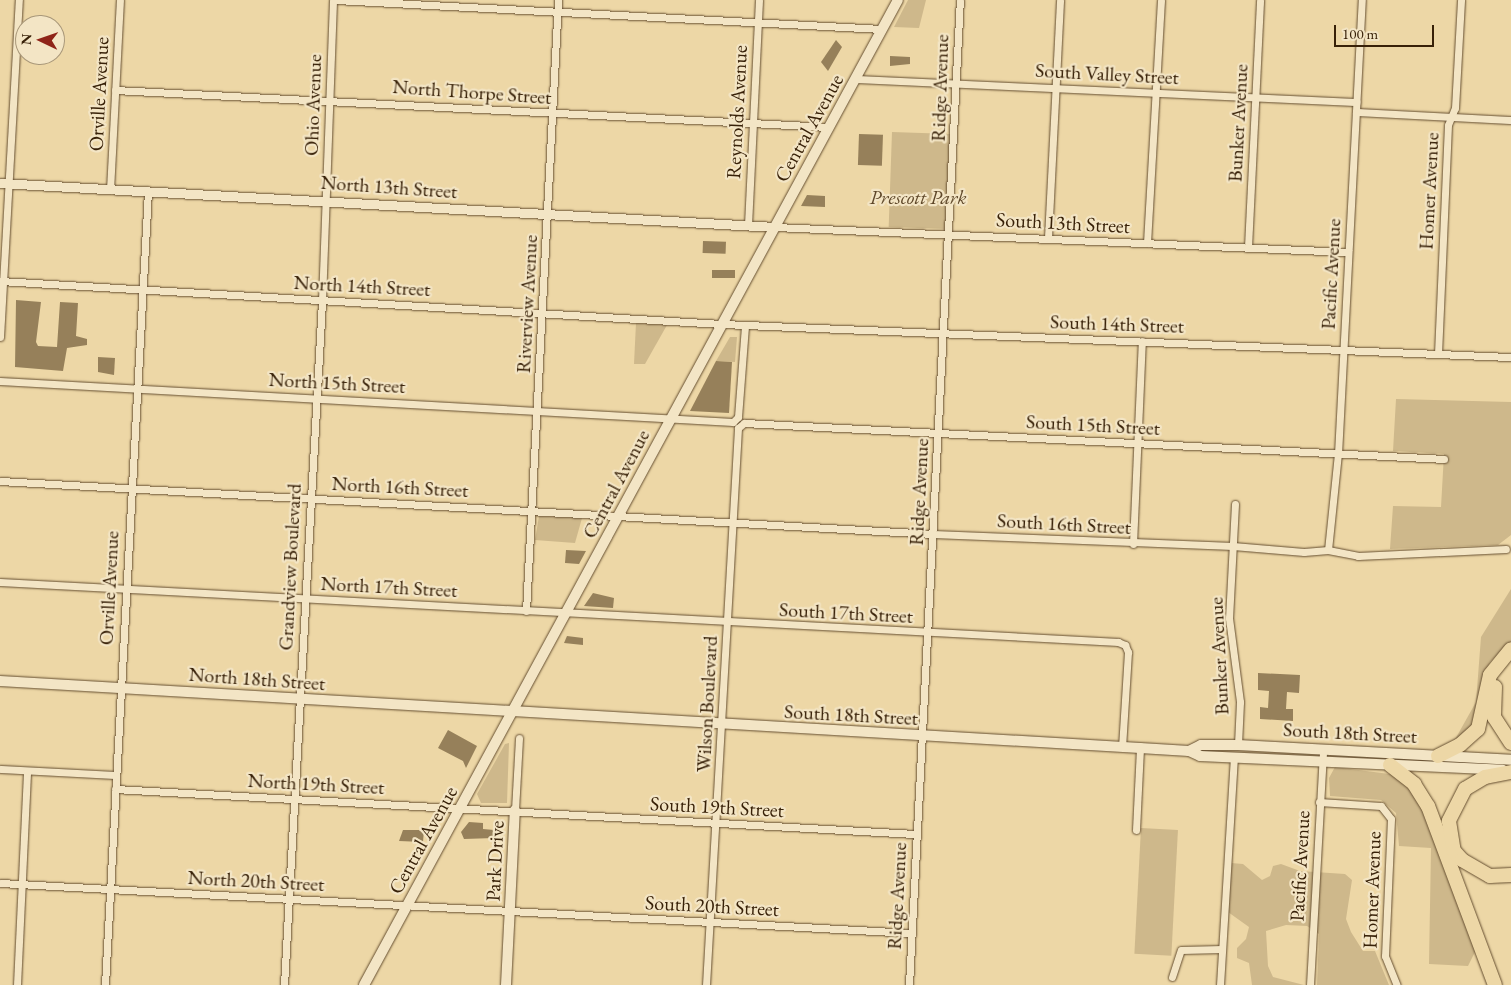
<!DOCTYPE html>
<html>
<head>
<meta charset="utf-8">
<style>
  body { margin:0 }
  #map { position:relative; width:1511px; height:985px; overflow:hidden; background:#edd7a6; font-family:"EB Garamond",serif }
  div>[style] { position:absolute }
  [style*='--x'] { left:calc(var(--x)*1px); top:calc(var(--y)*1px); width:calc(var(--w)*1px); rotate:calc(var(--a)*1deg) }
  .green>* { inset:0; background:#ceb88b; transform-origin:0 0 }
  .building>* { inset:0; background:#96805a; transform-origin:0 0 }
  .roads { filter:drop-shadow(0 0 1px #654e30) drop-shadow(0 0 1px #654e30) }
  .minor>* { height:7px; margin:-3.5px; padding:0 3.5px; transform-origin:3.5px; border-radius:3.5px; background:#f3e5c5 }
  .tertiary>* { height:9px; margin:-4.5px; padding:0 4.5px; transform-origin:4.5px; border-radius:4.5px; background:#f3e5c5 }
  .secondary>* { height:10px; margin:-5px; padding:0 5px; transform-origin:5px; border-radius:5px; background:#f3e5c5 }
  .motorway>* { height:14px; margin:-7px; padding:0 7px; transform-origin:7px; border-radius:7px; background:#edd7a6 }
  span { translate:-50% -50%; white-space:nowrap; text-align:center; line-height:1.15; -webkit-text-stroke:4.5px #f3e5c5; paint-order:stroke }
  .street-label { font-size:20px; color:#382108 }
  .park-label { font-size:20px; color:#5e4729; font-style:italic }
  .north { position:absolute; left:15px; top:15px; width:50px; height:50px; box-sizing:border-box; background:#f3e5c5; border:1px solid #a89779; border-radius:50%; rotate:273deg; font-size:14px; font-weight:700; line-height:20px; text-align:center; color:#382108 }
  .north::after { content:''; display:block; margin:auto; width:18px; height:22px; background:#8f2418; clip-path:polygon(50% 0,100% 100%,50% 72%,0 100%) }
  .scale { position:absolute; left:1334px; top:25px; width:100px; height:22px; box-sizing:border-box; border:2px solid #382108; border-top:0; padding-left:6px; font-size:15px; line-height:18px; white-space:nowrap; color:#382108; -webkit-text-stroke:4px #f3e5c5; paint-order:stroke }
</style>
</head>
<body>
<div id="map">
  <div class="green">
    <div style="clip-path:polygon(908px 0,926px 0,919px 28px,894px 27px)"></div>
    <div style="left:892px;top:132px;width:59px;height:95px;rotate:2deg"></div>
    <div style="clip-path:polygon(636px 323px,667px 325px,645px 364px,634px 364px)"></div>
    <div style="clip-path:polygon(730px 337px,737px 337px,735px 362px,716px 361px)"></div>
    <div style="clip-path:polygon(1396px 399px,1511px 402px,1511px 535px,1498px 545px,1390px 549px,1393px 506px,1441px 507px,1444px 454px,1393px 451px)"></div>
    <div style="clip-path:polygon(539px 516px,582px 518px,575px 543px,535px 540px)"></div>
    <div style="clip-path:polygon(1511px 589px,1511px 642px,1490px 662px,1482px 682px,1473px 728px,1453px 743px,1476px 702px,1481px 637px)"></div>
    <div style="clip-path:polygon(509px 743px,507px 803px,481px 803px,477px 794px,505px 744px)"></div>
    <div style="clip-path:polygon(1335px 767px,1397px 775px,1418px 797px,1477px 948px,1468px 966px,1429px 964px,1431px 848px,1399px 846px,1396px 813px,1381px 800px,1330px 796px,1329px 778px)"></div>
    <div style="left:1141px;top:828px;width:37px;height:126px;rotate:3deg"></div>
    <div style="clip-path:polygon(1231px 863px,1243px 864px,1262px 880px,1270px 876px,1273px 866px,1281px 864px,1300px 871px,1345px 874px,1352px 880px,1346px 919px,1351px 932px,1363px 951px,1375px 951px,1389px 985px,1317px 985px,1319px 934px,1307px 926px,1286px 925px,1266px 931px,1268px 966px,1273px 977px,1304px 985px,1252px 985px,1249px 963px,1237px 958px,1237px 948px,1246px 939px,1249px 927px,1228px 912px)"></div>
  </div>
  <div class="building">
    <div style="clip-path:polygon(836px 40px,842px 47px,828px 71px,821px 62px)"></div>
    <div style="clip-path:polygon(890px 56px,910px 57px,910px 64px,890px 66px)"></div>
    <div style="left:859px;top:134px;width:24px;height:31px;rotate:2deg"></div>
    <div style="clip-path:polygon(807px 195px,825px 196px,825px 207px,801px 206px)"></div>
    <div style="left:703px;top:241px;width:23px;height:12px;rotate:2deg"></div>
    <div style="left:712px;top:270px;width:23px;height:8px"></div>
    <div style="clip-path:polygon(16px 300px,41px 302px,36px 342px,38px 346px,57px 347px,60px 302px,78px 303px,76px 336px,87px 339px,87px 345px,67px 348px,63px 371px,15px 367px)"></div>
    <div style="clip-path:polygon(98px 357px,115px 358px,114px 375px,98px 372px)"></div>
    <div style="clip-path:polygon(716px 361px,732px 362px,729px 413px,690px 411px)"></div>
    <div style="clip-path:polygon(566px 550px,586px 551px,579px 564px,565px 563px)"></div>
    <div style="clip-path:polygon(593px 593px,614px 598px,613px 608px,584px 606px)"></div>
    <div style="clip-path:polygon(567px 636px,583px 638px,583px 645px,564px 643px)"></div>
    <div style="clip-path:polygon(1258px 673px,1300px 675px,1299px 693px,1287px 692px,1286px 709px,1293px 709px,1293px 721px,1260px 719px,1260px 707px,1268px 708px,1269px 691px,1258px 690px)"></div>
    <div style="clip-path:polygon(448px 730px,477px 746px,466px 768px,463px 761px,438px 748px)"></div>
    <div style="clip-path:polygon(469px 822px,483px 823px,483px 829px,494px 830px,494px 838px,464px 839px,461px 832px)"></div>
    <div style="clip-path:polygon(403px 830px,424px 830px,423px 842px,399px 841px)"></div>
  </div>
  <div class="roads">
    <div class="minor">
      <div style="--x:336;--y:0;--w:547;--a:3.04"></div>
      <div style="--x:855;--y:79;--w:502;--a:2.63"></div>
      <div style="--x:115;--y:90;--w:714;--a:2.97"></div>
      <div style="--x:1356;--y:112;--w:155;--a:3"></div>
      <div style="--x:110;--y:190;--w:190;--a:-87"></div>
      <div style="--x:748;--y:225;--w:225;--a:-87.2"></div>
      <div style="--x:775;--y:227;--w:574;--a:2.5"></div>
      <div style="--x:1048;--y:238;--w:238;--a:-87.1"></div>
      <div style="--x:1147;--y:243;--w:243;--a:-86.7"></div>
      <div style="--x:1248;--y:247;--w:247;--a:-87.2"></div>
      <div style="--x:0;--y:281;--w:723;--a:3.41"></div>
      <div style="--x:722;--y:324;--w:790;--a:2.4"></div>
      <div style="--x:0;--y:337;--w:338;--a:-86.8"></div>
      <div style="--x:1438;--y:354;--w:229;--a:-87.5"></div>
      <div style="--x:1448;--y:125;--w:18;--a:-68"></div>
      <div style="--x:1455;--y:108;--w:108;--a:-86.8"></div>
      <div style="--x:0;--y:381;--w:734;--a:3.2"></div>
      <div style="--x:733;--y:422;--w:7;--a:-45"></div>
      <div style="--x:738;--y:417;--w:92;--a:-85.6"></div>
      <div style="--x:0;--y:481;--w:935;--a:3.25"></div>
      <div style="--x:933;--y:534;--w:300;--a:2.3"></div>
      <div style="--x:1233;--y:546;--w:71;--a:4.8"></div>
      <div style="--x:1304;--y:552;--w:24;--a:-5"></div>
      <div style="--x:1328;--y:550;--w:31;--a:11"></div>
      <div style="--x:1358;--y:556;--w:148;--a:-2.7"></div>
      <div style="--x:1235;--y:504;--w:114;--a:93"></div>
      <div style="--x:1229;--y:618;--w:85;--a:82.5"></div>
      <div style="--x:1240;--y:702;--w:43;--a:92.7"></div>
      <div style="--x:1133;--y:544;--w:203;--a:-87.5"></div>
      <div style="--x:1328;--y:550;--w:97;--a:-84.1"></div>
      <div style="--x:1338;--y:454;--w:455;--a:-87"></div>
      <div style="--x:0;--y:582;--w:1120;--a:3.07"></div>
      <div style="--x:1118;--y:642;--w:8;--a:23"></div>
      <div style="--x:1125;--y:645;--w:8;--a:67"></div>
      <div style="--x:1128;--y:652;--w:95;--a:93.6"></div>
      <div style="--x:526;--y:611;--w:612;--a:-87"></div>
      <div style="--x:0;--y:769;--w:116;--a:3"></div>
      <div style="--x:115;--y:789;--w:802;--a:3.22"></div>
      <div style="--x:1319;--y:802;--w:62;--a:3.7"></div>
      <div style="--x:1381;--y:806;--w:16;--a:52"></div>
      <div style="--x:1391;--y:819;--w:137;--a:92.5"></div>
      <div style="--x:1385;--y:956;--w:31;--a:68"></div>
      <div style="--x:515;--y:810;--w:72;--a:-86.8"></div>
      <div style="--x:1136;--y:830;--w:82;--a:-87.2"></div>
      <div style="--x:0;--y:883;--w:913;--a:3.14"></div>
      <div style="--x:1172;--y:977;--w:28;--a:-72"></div>
      <div style="--x:1181;--y:950;--w:41;--a:-1.4"></div>
      <div style="--x:17;--y:985;--w:214;--a:-87.3"></div>
      <div style="--x:105;--y:985;--w:794;--a:-86.9"></div>
      <div style="--x:284;--y:985;--w:685;--a:-86.82"></div>
      <div style="--x:322;--y:301;--w:301;--a:-87.9"></div>
      <div style="--x:706;--y:985;--w:558;--a:-86.71"></div>
      <div style="--x:738;--y:428;--w:8;--a:-40"></div>
      <div style="--x:744;--y:423;--w:701;--a:2.94"></div>
      <div style="--x:909;--y:985;--w:986;--a:-87.04"></div>
      <div style="--x:1220;--y:985;--w:227;--a:-86.5"></div>
      <div style="--x:1310;--y:985;--w:236;--a:-86.8"></div>
    </div>
    <div class="tertiary">
      <div style="--x:0;--y:183;--w:776;--a:3.25"></div>
    </div>
    <div class="secondary">
      <div style="--x:0;--y:681;--w:1142;--a:3.36"></div>
      <div style="--x:1140;--y:748;--w:49;--a:3.5"></div>
      <div style="--x:1189;--y:751;--w:12;--a:24"></div>
      <div style="--x:1200;--y:756;--w:303;--a:2.6"></div>
      <div style="--x:1189;--y:751;--w:13;--a:-27"></div>
      <div style="--x:1201;--y:745;--w:37;--a:0"></div>
      <div style="--x:1238;--y:745;--w:273;--a:3.1"></div>
      <div style="--x:364;--y:985;--w:1120;--a:-61.54"></div>
      <div style="--x:506;--y:985;--w:175;--a:-87.1"></div>
    </div>
    <div class="motorway">
      <div style="--x:1495;--y:687;--w:30;--a:92"></div>
      <div style="--x:1494;--y:717;--w:31;--a:57"></div>
      <div style="--x:1438;--y:756;--w:25;--a:-27"></div>
      <div style="--x:1460;--y:745;--w:24;--a:-42"></div>
      <div style="--x:1478;--y:729;--w:55;--a:-77.5"></div>
      <div style="--x:1490;--y:675;--w:33;--a:-51"></div>
      <div style="--x:1390;--y:765;--w:31;--a:38"></div>
      <div style="--x:1414;--y:784;--w:26;--a:58"></div>
      <div style="--x:1428;--y:806;--w:191;--a:69.5"></div>
      <div style="--x:1511;--y:772;--w:26;--a:169"></div>
      <div style="--x:1485;--y:777;--w:23;--a:149"></div>
      <div style="--x:1465;--y:789;--w:36;--a:117"></div>
      <div style="--x:1449;--y:821;--w:30;--a:81"></div>
      <div style="--x:1454;--y:851;--w:12;--a:48"></div>
      <div style="--x:1462;--y:860;--w:32;--a:30"></div>
      <div style="--x:1490;--y:876;--w:21;--a:-3"></div>
    </div>
  </div>
  <div class="street-label">
    <span style="left:1107px;top:74px;rotate:3deg">South Valley Street</span>
    <span style="left:940px;top:88px;rotate:-88deg">Ridge Avenue</span>
    <span style="left:472px;top:92px;rotate:4deg">North Thorpe Street</span>
    <span style="left:99px;top:94px;rotate:-87deg">Orville Avenue</span>
    <span style="left:313px;top:105px;rotate:-88deg">Ohio Avenue</span>
    <span style="left:737px;top:112px;rotate:-87deg">Reynolds Avenue</span>
    <span style="left:1238px;top:123px;rotate:-87deg">Bunker Avenue</span>
    <span style="left:809px;top:128px;rotate:-61deg">Central Avenue</span>
    <span style="left:389px;top:187px;rotate:4deg">North 13th Street</span>
    <span style="left:1429px;top:191px;rotate:-87deg">Homer Avenue</span>
    <span style="left:1063px;top:223px;rotate:3deg">South 13th Street</span>
    <span style="left:1331px;top:274px;rotate:-87deg">Pacific Avenue</span>
    <span style="left:362px;top:286px;rotate:3deg">North 14th Street</span>
    <span style="left:527px;top:304px;rotate:-87deg">Riverview Avenue</span>
    <span style="left:1117px;top:324px;rotate:2deg">South 14th Street</span>
    <span style="left:337px;top:383px;rotate:3deg">North 15th Street</span>
    <span style="left:1093px;top:425px;rotate:3deg">South 15th Street</span>
    <span style="left:616px;top:484px;rotate:-62deg">Central Avenue</span>
    <span style="left:400px;top:487px;rotate:3deg">North 16th Street</span>
    <span style="left:919px;top:492px;rotate:-87deg">Ridge Avenue</span>
    <span style="left:1064px;top:524px;rotate:3deg">South 16th Street</span>
    <span style="left:290px;top:567px;rotate:-87deg">Grandview Boulevard</span>
    <span style="left:389px;top:587px;rotate:3deg">North 17th Street</span>
    <span style="left:109px;top:588px;rotate:-87deg">Orville Avenue</span>
    <span style="left:846px;top:613px;rotate:3deg">South 17th Street</span>
    <span style="left:1219px;top:656px;rotate:-93deg">Bunker Avenue</span>
    <span style="left:257px;top:679px;rotate:4deg">North 18th Street</span>
    <span style="left:707px;top:704px;rotate:-87deg">Wilson Boulevard</span>
    <span style="left:851px;top:715px;rotate:3deg">South 18th Street</span>
    <span style="left:1350px;top:733px;rotate:3deg">South 18th Street</span>
    <span style="left:316px;top:784px;rotate:3deg">North 19th Street</span>
    <span style="left:717px;top:807px;rotate:3deg">South 19th Street</span>
    <span style="left:423px;top:840px;rotate:-61deg">Central Avenue</span>
    <span style="left:495px;top:861px;rotate:-87deg">Park Drive</span>
    <span style="left:1300px;top:866px;rotate:-87deg">Pacific Avenue</span>
    <span style="left:256px;top:881px;rotate:3deg">North 20th Street</span>
    <span style="left:1372px;top:890px;rotate:-88deg">Homer Avenue</span>
    <span style="left:897px;top:896px;rotate:-87deg">Ridge Avenue</span>
    <span style="left:712px;top:906px;rotate:3deg">South 20th Street</span>
  </div>
  <div class="park-label">
    <span style="left:918px;top:197px">Prescott Park</span>
  </div>
  <div class="north">N</div>
  <div class="scale">100 m</div>
</div>
</body>
</html>
